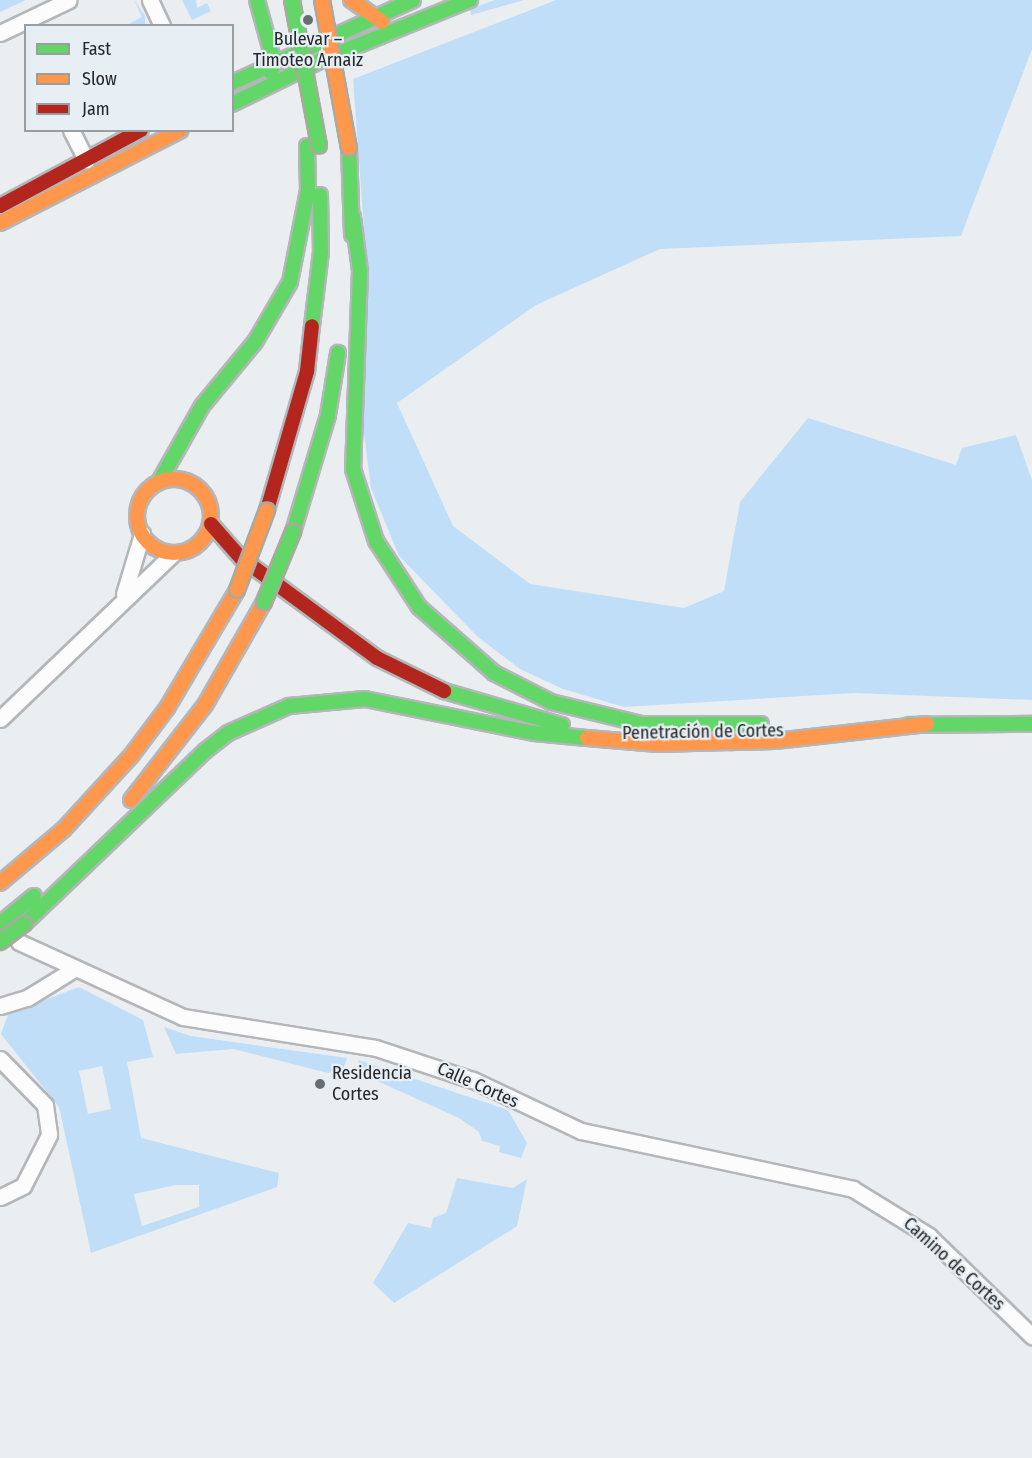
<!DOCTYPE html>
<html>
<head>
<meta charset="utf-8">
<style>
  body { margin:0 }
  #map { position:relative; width:1032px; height:1458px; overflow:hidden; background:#eaeef1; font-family:"Fira Sans Condensed",sans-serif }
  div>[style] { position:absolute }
  .green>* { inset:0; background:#c0def8 }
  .roads { filter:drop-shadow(2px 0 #b4b6b9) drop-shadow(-2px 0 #b4b6b9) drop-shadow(0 2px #b4b6b9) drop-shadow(0 -2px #b4b6b9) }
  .street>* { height:15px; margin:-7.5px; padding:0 7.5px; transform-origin:7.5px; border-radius:7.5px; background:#fcfcfd }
  .fast>* { height:14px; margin:-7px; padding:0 7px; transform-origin:7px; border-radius:7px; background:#63d668 }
  .slow>* { height:14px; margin:-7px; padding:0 7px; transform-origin:7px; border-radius:7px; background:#ff974d }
  .slow>.ring { margin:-7px; padding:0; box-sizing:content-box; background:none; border:14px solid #ff974d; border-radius:50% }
  .jam>* { height:14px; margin:-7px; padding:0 7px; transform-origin:7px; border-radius:7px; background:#b3261e }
  .bridges { filter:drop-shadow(2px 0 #aba99e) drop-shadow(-2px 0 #aba99e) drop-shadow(0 2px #aba99e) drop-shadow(0 -2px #aba99e) }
  .fast-bridge>* { height:14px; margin:-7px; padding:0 7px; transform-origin:7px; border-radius:7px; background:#63d668 }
  .slow-bridge>* { height:14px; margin:-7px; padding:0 7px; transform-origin:7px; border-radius:7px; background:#ff974d }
  .dots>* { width:16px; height:16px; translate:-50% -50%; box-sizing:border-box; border:3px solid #e7eef4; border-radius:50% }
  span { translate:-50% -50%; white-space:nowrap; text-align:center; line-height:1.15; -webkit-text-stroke:4.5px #e7eef4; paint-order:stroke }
  .poi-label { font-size:18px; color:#252729 }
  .left { translate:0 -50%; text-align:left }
  .street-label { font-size:18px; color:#252729 }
  .legend { position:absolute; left:24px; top:24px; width:210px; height:108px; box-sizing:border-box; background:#e7eef4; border:2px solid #999ea3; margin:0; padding:8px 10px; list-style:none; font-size:18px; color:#252729 }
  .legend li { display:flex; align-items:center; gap:12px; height:30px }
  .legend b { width:30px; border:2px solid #999ea3 }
</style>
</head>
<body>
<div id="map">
  <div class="green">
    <i style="clip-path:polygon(0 0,26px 0,0 12px)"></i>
    <i style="clip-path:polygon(134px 0,145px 16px,145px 25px,127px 25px,142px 17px)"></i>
    <i style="clip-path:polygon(182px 0,196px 0,197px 8px,207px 3px,211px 11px,192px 20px)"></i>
    <i style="clip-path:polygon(495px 0,524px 0,471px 15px,470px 9px)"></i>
    <i style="clip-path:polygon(556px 0,1032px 0,1032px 49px,961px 236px,660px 249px,536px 305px,397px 403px,453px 526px,530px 584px,684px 608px,724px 591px,740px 502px,808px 418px,956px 465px,962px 448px,1016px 435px,1032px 480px,1032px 700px,854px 693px,624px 707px,563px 689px,520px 669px,478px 637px,399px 556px,371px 488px,359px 395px,367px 270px,353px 79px)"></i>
    <i style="clip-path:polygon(evenodd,79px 987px,143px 1020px,153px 1057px,127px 1062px,141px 1138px,279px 1173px,277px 1187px,91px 1253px,59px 1107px,1px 1034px,8px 1014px,79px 987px,102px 1066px,111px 1109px,88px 1114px,79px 1071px,102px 1066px,79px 987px,176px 1185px,199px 1185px,199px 1207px,142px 1226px,134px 1194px,176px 1185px)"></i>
    <i style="clip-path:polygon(164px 1027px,191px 1036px,347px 1058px,343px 1069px,328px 1073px,233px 1049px,176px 1054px)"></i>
    <i style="clip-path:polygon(358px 1060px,508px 1110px,527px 1143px,521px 1158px,499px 1152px,500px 1146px,482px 1141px,479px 1132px,459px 1118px,375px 1080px,361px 1072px)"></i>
    <i style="clip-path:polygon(457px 1178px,513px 1188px,527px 1179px,517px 1226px,394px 1303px,373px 1283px,408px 1223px,431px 1228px,433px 1218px,446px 1213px)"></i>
  </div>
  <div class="roads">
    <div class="street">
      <i style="left:150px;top:0;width:29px;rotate:65deg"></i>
      <i style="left:0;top:33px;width:76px;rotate:-25.6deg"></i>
      <i style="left:71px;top:130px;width:34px;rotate:63deg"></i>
      <i style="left:124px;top:594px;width:63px;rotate:-73.3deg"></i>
      <i style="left:0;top:719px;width:240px;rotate:-43.7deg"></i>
      <i style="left:19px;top:942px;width:180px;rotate:24.6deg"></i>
      <i style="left:183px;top:1017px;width:195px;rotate:9.1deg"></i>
      <i style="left:376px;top:1048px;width:102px;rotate:18.3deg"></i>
      <i style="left:473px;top:1080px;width:119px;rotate:25.3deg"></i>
      <i style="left:581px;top:1131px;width:278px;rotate:12deg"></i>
      <i style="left:853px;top:1189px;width:89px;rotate:31.7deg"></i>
      <i style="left:929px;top:1236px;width:144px;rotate:44.2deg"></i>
      <i style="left:0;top:1006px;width:28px;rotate:-17deg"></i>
      <i style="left:27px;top:998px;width:55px;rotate:-31.7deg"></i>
      <i style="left:0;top:1059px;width:64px;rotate:45.6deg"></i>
      <i style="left:45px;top:1105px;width:30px;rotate:82deg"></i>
      <i style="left:49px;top:1135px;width:57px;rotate:117deg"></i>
      <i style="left:23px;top:1186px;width:25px;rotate:154deg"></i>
    </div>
    <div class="fast">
      <i style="left:257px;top:0;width:64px;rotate:74.7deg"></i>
      <i style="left:274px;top:62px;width:11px;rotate:105deg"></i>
      <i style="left:232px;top:83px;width:199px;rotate:-24.6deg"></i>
      <i style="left:232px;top:104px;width:100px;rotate:-26.1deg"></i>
      <i style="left:322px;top:60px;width:160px;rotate:-22.1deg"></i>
      <i style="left:349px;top:148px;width:87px;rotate:88deg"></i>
      <i style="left:353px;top:217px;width:54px;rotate:82.6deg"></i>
      <i style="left:360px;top:271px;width:198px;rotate:92deg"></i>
      <i style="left:353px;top:469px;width:76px;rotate:72.3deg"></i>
      <i style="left:376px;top:541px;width:79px;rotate:56.9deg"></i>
      <i style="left:419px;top:607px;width:100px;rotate:41.3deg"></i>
      <i style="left:494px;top:673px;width:64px;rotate:27deg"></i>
      <i style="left:551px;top:702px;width:93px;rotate:13.7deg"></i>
      <i style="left:641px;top:724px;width:120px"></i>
      <i style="left:312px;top:326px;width:75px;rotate:-83.1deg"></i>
      <i style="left:321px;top:252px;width:57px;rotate:-91deg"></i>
      <i style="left:159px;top:482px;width:87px;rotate:-60.5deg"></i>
      <i style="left:202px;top:406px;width:83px;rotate:-50.4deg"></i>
      <i style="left:255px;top:342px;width:69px;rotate:-59.7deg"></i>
      <i style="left:290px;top:282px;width:94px;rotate:-78.9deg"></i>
      <i style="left:308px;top:190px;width:44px;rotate:-91.3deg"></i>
      <i style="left:293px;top:532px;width:122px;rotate:-73.3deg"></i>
      <i style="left:328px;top:415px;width:63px;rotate:-80.8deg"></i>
      <i style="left:444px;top:691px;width:123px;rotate:16.1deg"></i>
      <i style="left:909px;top:725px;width:123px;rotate:-0.5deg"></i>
      <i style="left:0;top:924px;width:44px;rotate:-39.5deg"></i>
      <i style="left:24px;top:924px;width:250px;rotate:-43.7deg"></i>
      <i style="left:205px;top:751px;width:29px;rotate:-38deg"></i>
      <i style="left:228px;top:733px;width:67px;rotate:-23.9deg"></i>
      <i style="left:289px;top:706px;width:76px;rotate:-5.3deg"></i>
      <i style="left:365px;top:699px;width:172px;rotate:11.4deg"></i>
      <i style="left:534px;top:733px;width:53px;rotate:5.4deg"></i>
    </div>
    <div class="slow">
      <i style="left:351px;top:0;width:38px;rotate:35deg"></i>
      <i style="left:0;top:223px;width:203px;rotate:-27.2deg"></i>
      <i class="ring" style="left:137px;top:479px;width:60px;height:60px"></i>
      <i style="left:587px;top:738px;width:71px;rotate:4.8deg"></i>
      <i style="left:658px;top:744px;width:117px;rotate:-1.5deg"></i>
      <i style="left:775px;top:741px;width:153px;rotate:-6.4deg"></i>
      <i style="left:131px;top:800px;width:120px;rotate:-52.1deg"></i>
      <i style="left:205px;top:705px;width:119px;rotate:-60.2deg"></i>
      <i style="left:0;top:883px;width:84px;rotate:-40.2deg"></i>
      <i style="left:64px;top:829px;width:99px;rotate:-47.5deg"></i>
      <i style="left:131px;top:756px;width:60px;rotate:-53.1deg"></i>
      <i style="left:167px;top:708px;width:137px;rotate:-59.3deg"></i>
    </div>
    <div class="jam">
      <i style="left:0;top:206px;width:160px;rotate:-28.3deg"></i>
      <i style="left:267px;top:510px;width:145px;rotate:-73.9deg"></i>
      <i style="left:307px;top:371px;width:45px;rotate:-83.7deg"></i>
      <i style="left:211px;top:524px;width:45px;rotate:48.6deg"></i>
      <i style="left:241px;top:558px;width:169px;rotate:36.3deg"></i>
      <i style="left:377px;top:658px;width:75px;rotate:26.2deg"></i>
    </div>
  </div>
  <div class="bridges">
    <div class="fast-bridge">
      <i style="left:292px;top:0;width:148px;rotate:79.5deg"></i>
      <i style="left:264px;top:602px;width:76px;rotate:-67.5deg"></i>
      <i style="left:0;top:942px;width:30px;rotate:-37deg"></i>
    </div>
    <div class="slow-bridge">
      <i style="left:322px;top:0;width:150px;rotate:79.7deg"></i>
      <i style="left:237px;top:590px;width:85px;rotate:-69.4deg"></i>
    </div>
  </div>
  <div class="dots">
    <i style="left:308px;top:20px;background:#6a6d6f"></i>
    <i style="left:320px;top:1084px;background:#6a6d6f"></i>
  </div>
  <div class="poi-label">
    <span style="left:308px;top:50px">Bulevar –<br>Timoteo Arnaiz</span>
    <span class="left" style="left:332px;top:1084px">Residencia<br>Cortes</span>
  </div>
  <div class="street-label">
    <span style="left:703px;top:732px;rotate:-1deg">Penetración de Cortes</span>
    <span style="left:478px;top:1085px;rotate:24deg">Calle Cortes</span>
    <span style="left:954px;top:1264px;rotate:42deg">Camino de Cortes</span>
  </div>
  <ul class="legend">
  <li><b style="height:8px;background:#63d668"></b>Fast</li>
  <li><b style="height:8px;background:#ff974d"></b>Slow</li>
  <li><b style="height:8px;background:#b3261e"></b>Jam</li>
  </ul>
</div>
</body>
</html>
